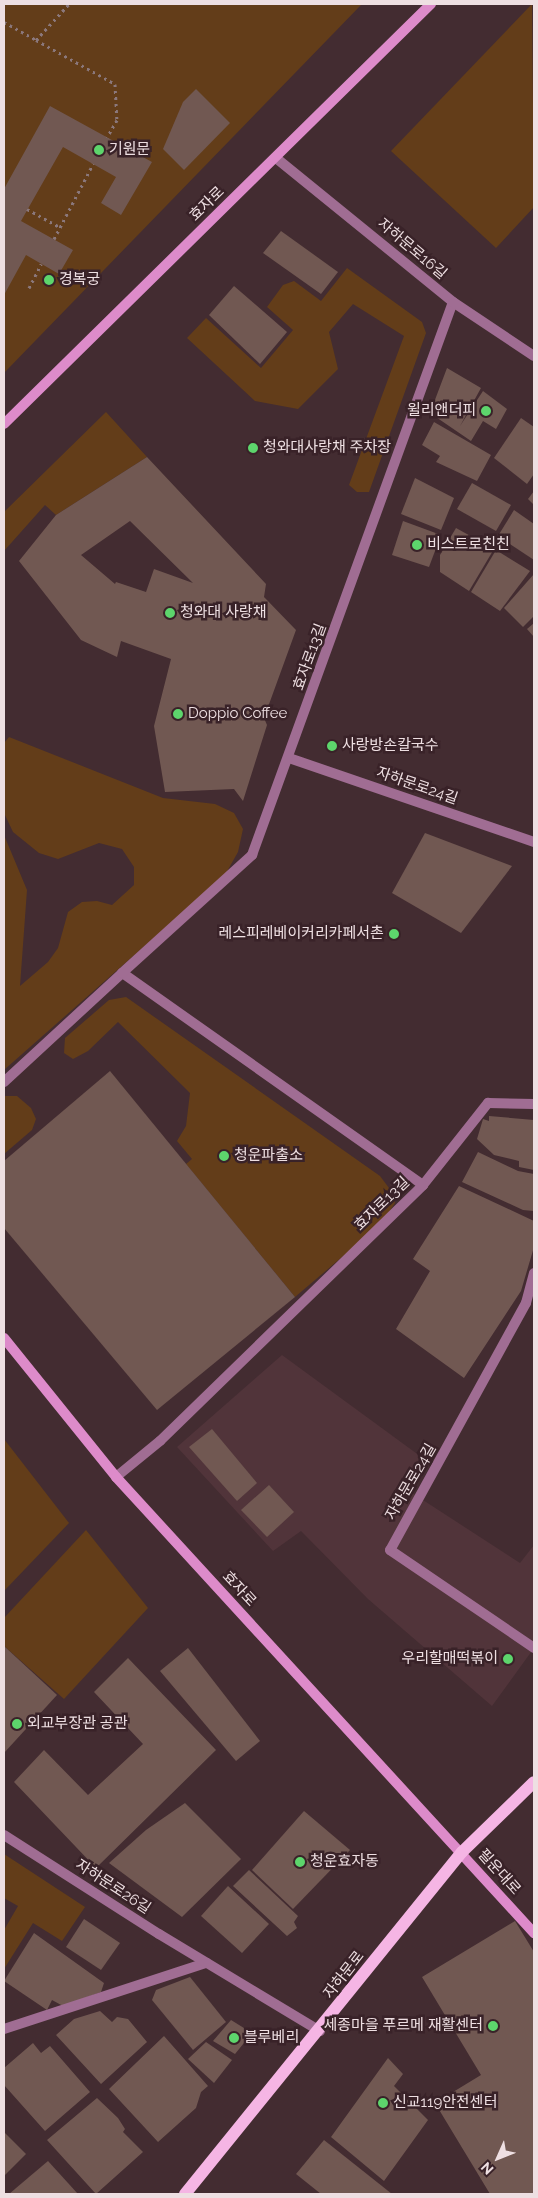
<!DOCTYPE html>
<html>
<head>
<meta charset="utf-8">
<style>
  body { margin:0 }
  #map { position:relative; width:538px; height:2198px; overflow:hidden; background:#432c31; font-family:Raleway,"Noto Sans KR",sans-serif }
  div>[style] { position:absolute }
  .built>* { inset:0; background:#51343a }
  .green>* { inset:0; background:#633d19 }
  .building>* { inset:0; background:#715852 }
  .path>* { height:3px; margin-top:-1.5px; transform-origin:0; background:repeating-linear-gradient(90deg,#8b787c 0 2.5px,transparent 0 6.5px) }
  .lane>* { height:10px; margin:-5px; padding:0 5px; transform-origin:5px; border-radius:5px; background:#a06d93 }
  .street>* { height:10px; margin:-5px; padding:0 5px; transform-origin:5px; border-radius:5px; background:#a06d93 }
  .secondary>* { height:10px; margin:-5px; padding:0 5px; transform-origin:5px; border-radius:5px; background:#dd8bca }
  .primary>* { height:12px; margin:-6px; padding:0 6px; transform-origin:6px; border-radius:6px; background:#f5b5e4 }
  .dots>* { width:14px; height:14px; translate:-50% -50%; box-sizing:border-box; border:2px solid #392228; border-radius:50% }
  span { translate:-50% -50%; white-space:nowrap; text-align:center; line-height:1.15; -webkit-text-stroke:5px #392228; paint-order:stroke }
  .poi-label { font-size:15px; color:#eedfe2 }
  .left { translate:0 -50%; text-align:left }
  .right { translate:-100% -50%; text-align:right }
  .street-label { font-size:15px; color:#eedfe2 }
  .frame { position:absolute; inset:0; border:5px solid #eedfe2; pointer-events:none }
  .north { position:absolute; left:473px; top:2133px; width:50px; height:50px; -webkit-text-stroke:4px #392228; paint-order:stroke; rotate:226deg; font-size:14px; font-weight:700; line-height:20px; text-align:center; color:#eedfe2 }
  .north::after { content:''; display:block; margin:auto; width:18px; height:22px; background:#eedfe2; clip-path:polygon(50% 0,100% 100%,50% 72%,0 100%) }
</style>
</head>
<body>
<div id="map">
  <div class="built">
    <i style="clip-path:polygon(282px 1355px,420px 1456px,406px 1489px,520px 1563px,534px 1545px,534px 1648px,492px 1706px,368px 1599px,301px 1531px,273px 1551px,177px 1447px)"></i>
  </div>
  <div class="green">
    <i style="clip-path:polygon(4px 4px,362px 4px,4px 373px)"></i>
    <i style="clip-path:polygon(532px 4px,534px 207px,496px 248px,391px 151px)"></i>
    <i style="clip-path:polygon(347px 268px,422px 322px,426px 333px,369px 492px,357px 492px,349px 485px,404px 336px,353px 304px,329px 332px,338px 369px,298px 409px,255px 401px,187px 338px,206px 318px,261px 368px,293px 330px,267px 307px,283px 285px,294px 281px,321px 301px)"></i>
    <i style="clip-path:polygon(106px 412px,147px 457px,56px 515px,45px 505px,4px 551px,4px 512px)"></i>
    <i style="clip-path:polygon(9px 737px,163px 798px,215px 804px,234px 813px,243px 829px,238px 852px,225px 875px,4px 1070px,4px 835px,27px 890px,20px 986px,48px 962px,58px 948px,68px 912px,82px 902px,97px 901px,112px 905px,134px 885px,134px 867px,122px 849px,99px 843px,58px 859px,39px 853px,13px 832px,4px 813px,4px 743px)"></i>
    <i style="clip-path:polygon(126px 997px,380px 1176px,392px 1192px,395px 1203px,382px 1223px,295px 1297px,186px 1164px,192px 1159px,177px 1141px,186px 1126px,190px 1093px,118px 1022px,88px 1051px,73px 1059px,64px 1053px,65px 1038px,109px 1000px)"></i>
    <i style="clip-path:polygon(4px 1096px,17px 1096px,31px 1108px,36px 1119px,32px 1130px,4px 1154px)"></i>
    <i style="clip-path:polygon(4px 1439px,69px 1523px,4px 1591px)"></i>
    <i style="clip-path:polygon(86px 1530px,148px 1608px,64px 1699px,4px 1646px,4px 1618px)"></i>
    <i style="clip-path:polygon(4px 1854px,85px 1907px,62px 1941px,33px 1923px,4px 1969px,4px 1930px,18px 1906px,4px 1898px)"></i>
  </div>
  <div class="building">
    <i style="clip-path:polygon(196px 89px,230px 123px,184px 170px,163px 149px,183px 102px)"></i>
    <i style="clip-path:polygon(50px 106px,152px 162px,121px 215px,101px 203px,116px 177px,63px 147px,21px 221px,73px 250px,59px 274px,26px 255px,4px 295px,4px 189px)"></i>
    <i style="clip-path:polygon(281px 231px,338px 272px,321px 294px,263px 253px)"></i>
    <i style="clip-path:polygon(234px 286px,287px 332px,260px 364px,209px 315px)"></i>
    <i style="clip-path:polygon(447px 368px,481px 388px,460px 426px,483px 391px,507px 409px,496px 429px,483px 421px,471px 441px,430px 413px)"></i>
    <i style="clip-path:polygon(521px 418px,534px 427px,534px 474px,527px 484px,494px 458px)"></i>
    <i style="clip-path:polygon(434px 422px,491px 455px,477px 481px,436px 462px,440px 456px,422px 445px)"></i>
    <i style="clip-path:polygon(evenodd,147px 457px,266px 584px,264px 597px,296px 630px,264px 718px,267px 725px,243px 801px,234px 789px,165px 792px,154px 726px,171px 659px,121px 641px,117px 657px,81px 640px,19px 561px,56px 515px,147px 457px,130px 521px,193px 583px,154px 569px,146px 592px,116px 582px,115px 584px,81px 555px,130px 521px)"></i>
    <i style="clip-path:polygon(415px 478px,454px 498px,441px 530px,401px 514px)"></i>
    <i style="clip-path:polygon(472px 483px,511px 505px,496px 531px,457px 509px)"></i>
    <i style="clip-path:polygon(534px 491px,534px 505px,528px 499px)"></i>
    <i style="clip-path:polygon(514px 510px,534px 524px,534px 560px,498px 536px)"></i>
    <i style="clip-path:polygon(403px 521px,441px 535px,429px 567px,392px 555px)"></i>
    <i style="clip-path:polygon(456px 528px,494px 549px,469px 591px,440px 572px,440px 555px)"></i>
    <i style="clip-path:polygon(496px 550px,530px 571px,500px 611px,471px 592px)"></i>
    <i style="clip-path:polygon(534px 574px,534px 616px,523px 627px,504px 608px)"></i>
    <i style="clip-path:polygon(534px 623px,534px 637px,527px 629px)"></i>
    <i style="clip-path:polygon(425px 833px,512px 866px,461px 933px,392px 893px)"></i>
    <i style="clip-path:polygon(110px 1071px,295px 1297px,157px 1410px,4px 1228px,4px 1161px)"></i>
    <i style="clip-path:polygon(489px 1116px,534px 1120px,534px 1170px,519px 1167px,519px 1161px,494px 1155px,477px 1139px,483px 1119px,489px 1121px)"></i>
    <i style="clip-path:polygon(478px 1152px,518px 1171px,534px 1174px,534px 1211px,523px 1210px,462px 1182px)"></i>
    <i style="clip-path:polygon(459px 1186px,534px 1221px,534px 1247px,521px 1291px,464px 1378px,396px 1329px,430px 1271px,413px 1259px)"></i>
    <i style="clip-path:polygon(212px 1429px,257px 1483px,237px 1501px,189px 1447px)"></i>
    <i style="clip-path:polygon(269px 1485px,294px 1512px,267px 1537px,241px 1510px)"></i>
    <i style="clip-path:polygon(4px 1646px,57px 1695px,4px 1753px)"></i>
    <i style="clip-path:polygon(188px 1648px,260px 1741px,236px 1761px,160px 1671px)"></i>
    <i style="clip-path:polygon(128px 1658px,216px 1750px,96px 1868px,14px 1782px,44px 1750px,88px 1795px,143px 1744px,94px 1692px)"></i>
    <i style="clip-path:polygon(185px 1803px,241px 1859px,182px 1917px,109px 1863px,146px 1830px)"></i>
    <i style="clip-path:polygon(304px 1811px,350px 1850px,293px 1909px,252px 1870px)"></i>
    <i style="clip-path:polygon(249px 1870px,298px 1916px,294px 1922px,297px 1928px,287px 1936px,233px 1886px)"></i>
    <i style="clip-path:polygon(228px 1886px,269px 1924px,242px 1953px,201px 1916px)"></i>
    <i style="clip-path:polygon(84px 1919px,120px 1943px,101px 1970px,66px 1947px)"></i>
    <i style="clip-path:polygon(515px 1921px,534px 1952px,534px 2194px,490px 2194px,435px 2103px,481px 2075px,422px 1977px)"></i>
    <i style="clip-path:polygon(34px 1933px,104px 1983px,101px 1992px,63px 2006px,52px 2000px,47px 2010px,4px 1981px)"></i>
    <i style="clip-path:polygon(190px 1977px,226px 2022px,193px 2050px,152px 2000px,156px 1990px)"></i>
    <i style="clip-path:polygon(100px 2011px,112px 2022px,117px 2017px,128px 2019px,147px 2042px,101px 2084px,56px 2035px,74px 2019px)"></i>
    <i style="clip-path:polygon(231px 2020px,252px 2033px,235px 2054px,213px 2041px)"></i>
    <i style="clip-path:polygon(164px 2036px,208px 2086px,201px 2092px,196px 2108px,158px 2142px,109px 2089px)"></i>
    <i style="clip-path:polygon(206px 2042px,232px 2060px,214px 2083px,188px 2059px)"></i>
    <i style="clip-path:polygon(33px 2043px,41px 2053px,50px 2046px,90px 2092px,45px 2131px,4px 2085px,4px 2068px)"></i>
    <i style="clip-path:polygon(388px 2058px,403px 2074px,394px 2086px,428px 2120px,384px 2181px,331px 2137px)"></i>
    <i style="clip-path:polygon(97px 2098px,118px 2118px,125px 2129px,123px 2132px,143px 2152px,96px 2194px,47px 2140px)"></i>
    <i style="clip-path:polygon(4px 2132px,26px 2154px,4px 2176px)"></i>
    <i style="clip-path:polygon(324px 2140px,392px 2194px,321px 2194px,296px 2174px)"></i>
    <i style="clip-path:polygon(48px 2161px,78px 2194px,9px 2194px)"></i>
  </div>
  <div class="path">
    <i style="left:4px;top:22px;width:37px;rotate:29deg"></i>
    <i style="left:36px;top:40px;width:49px;rotate:-47.5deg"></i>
    <i style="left:36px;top:40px;width:90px;rotate:29.1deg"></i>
    <i style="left:115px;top:84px;width:36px;rotate:87deg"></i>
    <i style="left:117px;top:120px;width:20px;rotate:120deg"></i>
    <i style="left:27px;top:209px;width:38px;rotate:29deg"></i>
    <i style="left:54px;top:239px;width:85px;rotate:-62.5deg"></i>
    <i style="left:29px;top:288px;width:27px;rotate:-63deg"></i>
  </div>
  <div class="lane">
    <i style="left:289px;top:758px;width:259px;rotate:18.9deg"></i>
    <i style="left:4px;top:1082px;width:161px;rotate:-42.7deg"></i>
    <i style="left:423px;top:1185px;width:105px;rotate:-51.6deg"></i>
    <i style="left:488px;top:1103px;width:46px;rotate:1.2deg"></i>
    <i style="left:534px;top:1273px;width:31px;rotate:105deg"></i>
    <i style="left:526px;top:1303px;width:282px;rotate:118.8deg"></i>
    <i style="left:390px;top:1550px;width:174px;rotate:34.2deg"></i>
    <i style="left:116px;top:1477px;width:57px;rotate:-39.3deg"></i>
    <i style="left:160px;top:1441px;width:367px;rotate:-44.2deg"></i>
    <i style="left:423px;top:1185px;width:368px;rotate:-144.8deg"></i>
    <i style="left:122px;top:973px;width:176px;rotate:-42.2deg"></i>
    <i style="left:252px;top:855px;width:588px;rotate:-70.03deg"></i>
    <i style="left:4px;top:2029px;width:213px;rotate:-18.1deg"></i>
  </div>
  <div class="street">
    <i style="left:276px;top:158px;width:228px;rotate:39.1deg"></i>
    <i style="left:453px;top:302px;width:97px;rotate:33.7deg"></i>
    <i style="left:4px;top:1835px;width:184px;rotate:32.6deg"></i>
    <i style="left:159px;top:1934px;width:188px;rotate:31.1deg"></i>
  </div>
  <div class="secondary">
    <i style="left:4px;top:424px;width:599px;rotate:-44.53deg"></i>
    <i style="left:4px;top:1338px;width:179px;rotate:51.1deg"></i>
    <i style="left:116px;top:1477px;width:619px;rotate:47.49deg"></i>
  </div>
  <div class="primary">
    <i style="left:185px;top:2194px;width:440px;rotate:-51deg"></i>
    <i style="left:462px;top:1852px;width:100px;rotate:-44.2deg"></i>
  </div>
  <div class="dots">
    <i style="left:99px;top:150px;background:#5dd56c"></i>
    <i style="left:49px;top:280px;background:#5dd56c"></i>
    <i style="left:486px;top:411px;background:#5dd56c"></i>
    <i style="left:253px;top:448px;background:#5dd56c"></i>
    <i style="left:417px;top:545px;background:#5dd56c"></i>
    <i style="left:170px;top:613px;background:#5dd56c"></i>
    <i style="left:178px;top:714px;background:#5dd56c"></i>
    <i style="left:332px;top:746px;background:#5dd56c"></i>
    <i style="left:394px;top:934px;background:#5dd56c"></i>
    <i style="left:224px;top:1156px;background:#5dd56c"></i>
    <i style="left:508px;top:1659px;background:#5dd56c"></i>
    <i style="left:17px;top:1724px;background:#5dd56c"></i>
    <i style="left:300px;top:1862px;background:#5dd56c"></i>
    <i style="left:493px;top:2026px;background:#5dd56c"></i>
    <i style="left:234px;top:2038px;background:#5dd56c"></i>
    <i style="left:383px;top:2103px;background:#5dd56c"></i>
  </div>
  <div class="poi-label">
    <span class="left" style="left:109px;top:150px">기원문</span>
    <span class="left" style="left:59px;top:280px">경복궁</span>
    <span class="right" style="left:476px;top:411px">윌리앤더피</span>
    <span class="left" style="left:263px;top:448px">청와대사랑채 주차장</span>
    <span class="left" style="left:427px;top:545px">비스트로친친</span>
    <span class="left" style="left:180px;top:613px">청와대 사랑채</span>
    <span class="left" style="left:188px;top:714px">Doppio Coffee</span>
    <span class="left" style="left:342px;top:746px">사랑방손칼국수</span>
    <span class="right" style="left:384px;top:934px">레스피레베이커리카페서촌</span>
    <span class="left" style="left:234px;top:1156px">청운파출소</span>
    <span class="right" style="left:498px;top:1659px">우리할매떡볶이</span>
    <span class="left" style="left:27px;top:1724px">외교부장관 공관</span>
    <span class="left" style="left:310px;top:1862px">청운효자동</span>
    <span class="right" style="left:483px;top:2026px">세종마을 푸르메 재활센터</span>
    <span class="left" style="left:244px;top:2038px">블루베리</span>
    <span class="left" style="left:393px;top:2103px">신교119안전센터</span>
  </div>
  <div class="street-label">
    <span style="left:207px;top:204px;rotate:-44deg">효자로</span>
    <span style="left:412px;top:249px;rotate:40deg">자하문로16길</span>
    <span style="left:310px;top:657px;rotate:-70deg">효자로13길</span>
    <span style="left:417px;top:786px;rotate:19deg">자하문로24길</span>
    <span style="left:382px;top:1204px;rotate:-44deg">효자로13길</span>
    <span style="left:411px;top:1482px;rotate:-60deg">자하문로24길</span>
    <span style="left:239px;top:1589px;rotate:47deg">효자로</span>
    <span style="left:499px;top:1872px;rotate:48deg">필운대로</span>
    <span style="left:113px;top:1887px;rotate:33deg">자하문로26길</span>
    <span style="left:344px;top:1975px;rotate:-52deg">자하문로</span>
  </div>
  <div class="frame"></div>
  <div class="north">N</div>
</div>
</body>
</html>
